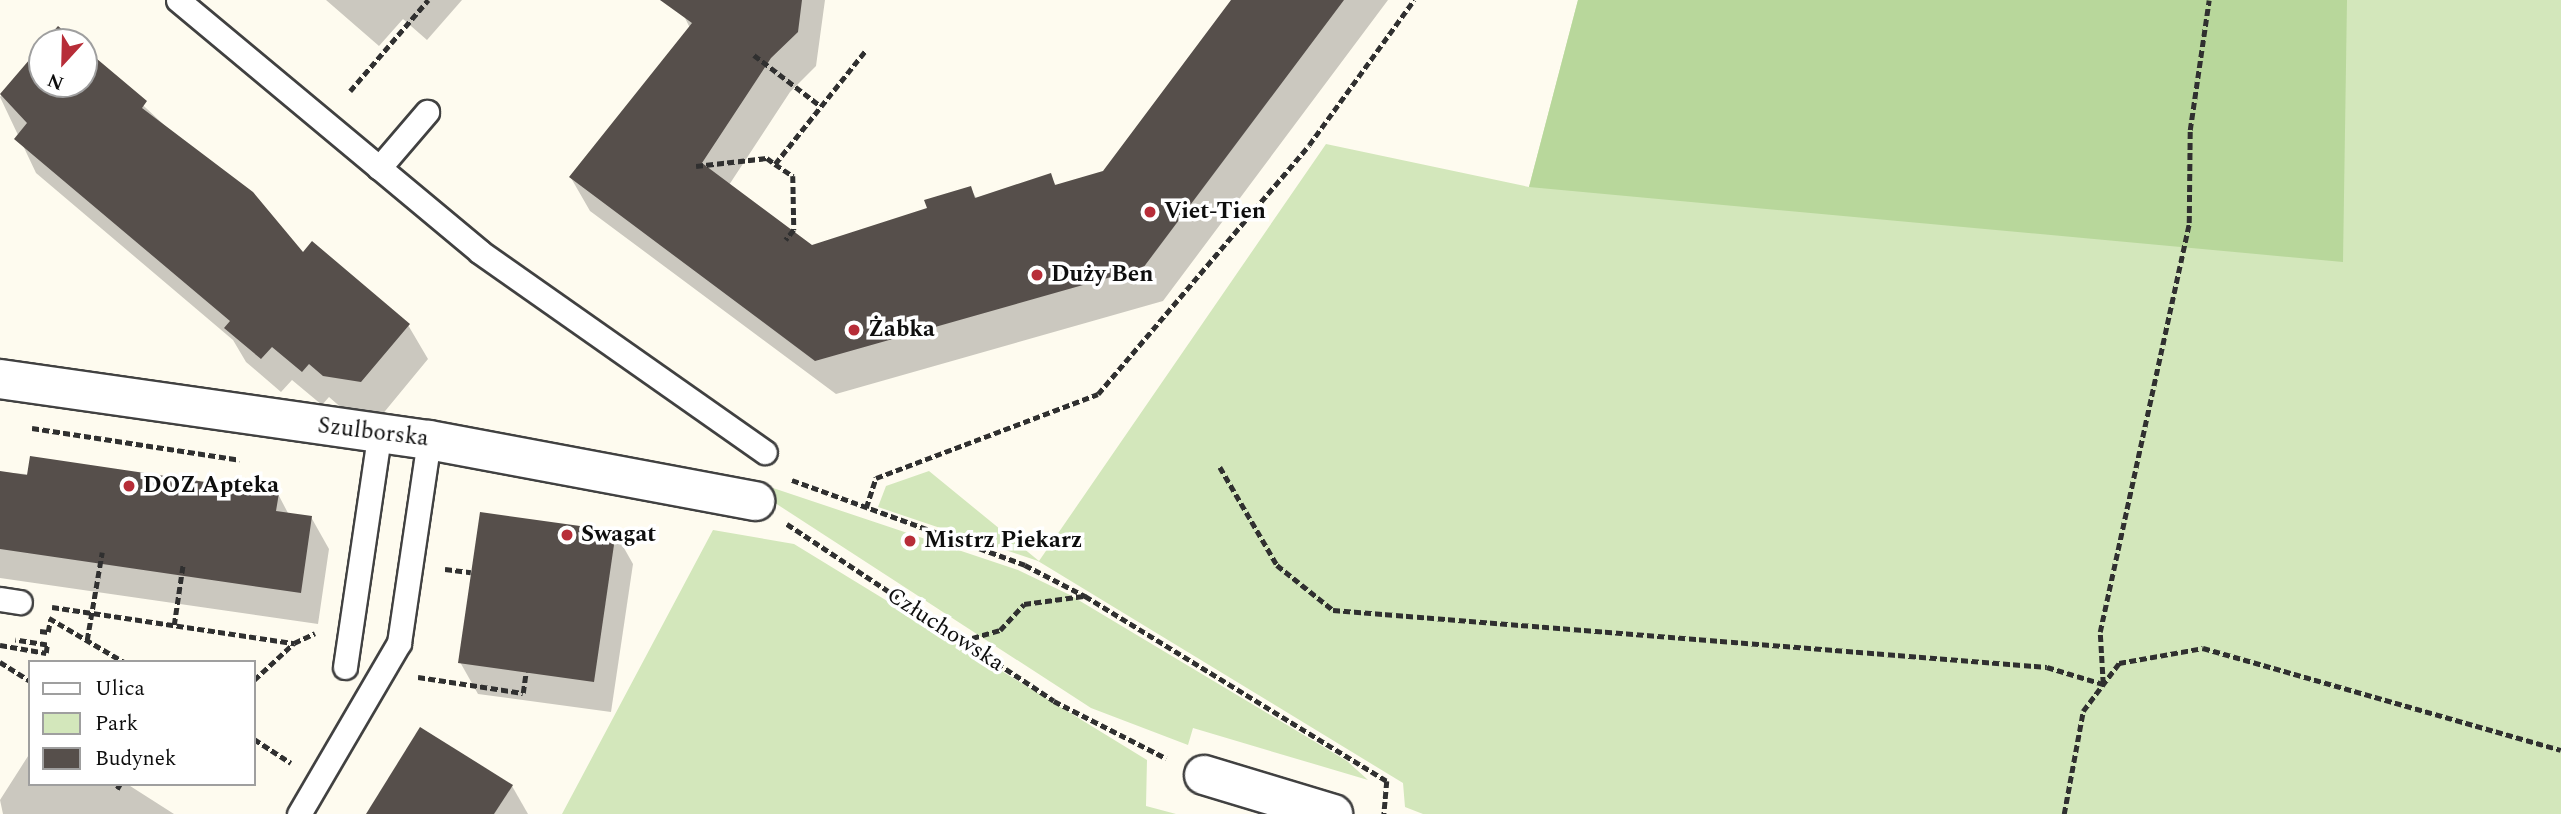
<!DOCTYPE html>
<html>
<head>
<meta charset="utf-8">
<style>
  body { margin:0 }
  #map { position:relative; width:2561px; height:814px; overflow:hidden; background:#fefbef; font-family:Spectral,serif }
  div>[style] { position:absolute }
  .green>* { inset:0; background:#d3e7bb }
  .forest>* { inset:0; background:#b8d79b }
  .shadow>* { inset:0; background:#0003 }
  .building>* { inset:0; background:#564f4b }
  .path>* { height:4.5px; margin-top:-2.25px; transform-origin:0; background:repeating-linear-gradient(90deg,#303030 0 7px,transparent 0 10.5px) }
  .roads { filter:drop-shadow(2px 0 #414141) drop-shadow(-2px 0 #414141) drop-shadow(0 2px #414141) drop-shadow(0 -2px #414141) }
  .service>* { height:23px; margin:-11.5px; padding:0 11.5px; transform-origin:11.5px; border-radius:11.5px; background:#fff }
  .minor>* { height:38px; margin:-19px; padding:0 19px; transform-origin:19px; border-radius:19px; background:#fff }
  .dots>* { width:19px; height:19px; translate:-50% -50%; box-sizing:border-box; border:4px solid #fff; border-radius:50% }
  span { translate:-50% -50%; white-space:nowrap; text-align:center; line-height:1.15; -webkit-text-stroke:7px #fff; paint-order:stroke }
  .poi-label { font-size:23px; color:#0e0e0e; font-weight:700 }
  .left { translate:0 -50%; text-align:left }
  .street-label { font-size:23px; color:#0e0e0e }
  .legend { position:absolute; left:28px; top:660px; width:228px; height:126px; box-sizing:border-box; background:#fff; border:2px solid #9f9f9f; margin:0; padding:9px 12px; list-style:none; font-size:21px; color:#0e0e0e }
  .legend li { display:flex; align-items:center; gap:14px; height:35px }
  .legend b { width:35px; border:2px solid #9f9f9f }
  .north { position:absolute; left:28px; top:28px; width:70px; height:70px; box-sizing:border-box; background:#fff; border:2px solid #9f9f9f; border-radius:50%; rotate:202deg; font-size:19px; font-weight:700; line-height:28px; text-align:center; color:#0e0e0e }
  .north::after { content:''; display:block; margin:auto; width:24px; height:32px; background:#b72d38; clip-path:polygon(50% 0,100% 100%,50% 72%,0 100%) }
</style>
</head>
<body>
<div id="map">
  <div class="green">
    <i style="clip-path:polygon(1578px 0,2561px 0,2561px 814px,1423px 814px,1405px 807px,1403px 783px,1038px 561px,878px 507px,886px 486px,929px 471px,1039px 561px,1326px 144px,1529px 187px)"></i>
    <i style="clip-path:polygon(773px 488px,1018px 570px,1070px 595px,1347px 761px,1368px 780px,1193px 728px,1188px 745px,1091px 708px,772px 501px)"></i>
    <i style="clip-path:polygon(713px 530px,794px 544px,1147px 760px,1146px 806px,1176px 814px,562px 814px)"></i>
  </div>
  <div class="forest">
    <i style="clip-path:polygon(1578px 0,2347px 0,2343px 262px,1529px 187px)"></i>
  </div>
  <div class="shadow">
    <i style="clip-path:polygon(326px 0,462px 0,427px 40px,403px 19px,379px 46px)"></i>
    <i style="clip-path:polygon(696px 0,825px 0,816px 66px,790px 92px,729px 185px,811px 247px,929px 209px,970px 188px,977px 199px,1050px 176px,1057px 187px,1104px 173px,1233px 0,1388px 0,1163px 301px,836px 394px,590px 211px,571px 178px,690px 28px,684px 16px)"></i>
    <i style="clip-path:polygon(42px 47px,42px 84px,84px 84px,84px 50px,303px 255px,408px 325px,428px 359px,381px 416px,344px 410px,329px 397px,322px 405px,292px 380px,281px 392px,246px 362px,233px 340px,36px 173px,0 97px)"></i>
    <i style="clip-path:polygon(0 472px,278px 494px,289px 515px,311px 517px,329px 549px,318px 624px,0 578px)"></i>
    <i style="clip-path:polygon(615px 532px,633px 564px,611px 712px,478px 694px,460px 662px)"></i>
    <i style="clip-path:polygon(30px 753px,30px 784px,127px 784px,174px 814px,3px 814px,0 800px)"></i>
    <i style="clip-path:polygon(512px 786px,528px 814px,368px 814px)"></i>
  </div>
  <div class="building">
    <i style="clip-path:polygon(660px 0,802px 0,798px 32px,771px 58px,702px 163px,812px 245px,927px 208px,924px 200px,971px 186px,975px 198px,1051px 173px,1055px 185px,1103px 171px,1231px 0,1344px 0,1143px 268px,815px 361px,569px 177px,692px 23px)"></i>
    <i style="clip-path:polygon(58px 26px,77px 42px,44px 42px)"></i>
    <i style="clip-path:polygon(42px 45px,42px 84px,84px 84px,84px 48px,147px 101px,142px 108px,253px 192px,303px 252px,312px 241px,410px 324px,361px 382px,323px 376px,309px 364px,302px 372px,272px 347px,261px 359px,224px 328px,230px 321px,14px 139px,27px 123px,0 94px)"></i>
    <i style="clip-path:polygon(30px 456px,279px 493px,276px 511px,312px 516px,301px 593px,0 549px,0 471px,27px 475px)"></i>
    <i style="clip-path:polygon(480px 512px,616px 531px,594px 682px,458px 663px)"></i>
    <i style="clip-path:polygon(420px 727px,513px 785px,494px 814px,366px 814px)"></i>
  </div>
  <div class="path">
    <i style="left:754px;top:55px;width:81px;rotate:37.4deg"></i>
    <i style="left:350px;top:91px;width:120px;rotate:-49.4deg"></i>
    <i style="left:775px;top:164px;width:22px;rotate:34deg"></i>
    <i style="left:793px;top:176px;width:54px;rotate:88.9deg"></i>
    <i style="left:794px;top:230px;width:13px;rotate:129deg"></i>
    <i style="left:696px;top:166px;width:71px;rotate:-6.4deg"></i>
    <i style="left:767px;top:158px;width:10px;rotate:37deg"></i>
    <i style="left:775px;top:164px;width:146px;rotate:-51.4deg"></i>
    <i style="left:32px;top:428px;width:210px;rotate:8.7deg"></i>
    <i style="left:1220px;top:467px;width:113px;rotate:59.8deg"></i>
    <i style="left:1277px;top:565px;width:72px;rotate:38.8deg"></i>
    <i style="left:1333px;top:610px;width:716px;rotate:4.56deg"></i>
    <i style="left:2047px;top:667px;width:59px;rotate:16.9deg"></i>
    <i style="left:2103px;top:684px;width:52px;rotate:-93.3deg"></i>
    <i style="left:2100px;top:632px;width:419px;rotate:-77.7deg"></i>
    <i style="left:2189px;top:223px;width:93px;rotate:-89.4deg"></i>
    <i style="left:2190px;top:130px;width:131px;rotate:-81.7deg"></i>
    <i style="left:792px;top:480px;width:248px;rotate:20deg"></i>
    <i style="left:1025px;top:565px;width:68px;rotate:27.3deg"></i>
    <i style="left:1085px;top:596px;width:354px;rotate:31.5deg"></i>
    <i style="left:1387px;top:781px;width:33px;rotate:95deg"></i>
    <i style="left:866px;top:508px;width:32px;rotate:-72deg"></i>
    <i style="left:876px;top:478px;width:237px;rotate:-20.7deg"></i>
    <i style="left:1098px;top:394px;width:326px;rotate:-49.7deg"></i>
    <i style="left:1309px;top:145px;width:179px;rotate:-54.1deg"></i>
    <i style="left:787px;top:524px;width:320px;rotate:33.5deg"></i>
    <i style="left:1054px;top:701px;width:126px;rotate:27deg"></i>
    <i style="left:445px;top:569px;width:26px;rotate:7deg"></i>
    <i style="left:52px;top:607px;width:245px;rotate:8.5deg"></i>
    <i style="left:49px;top:618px;width:87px;rotate:30.4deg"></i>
    <i style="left:174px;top:625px;width:62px;rotate:-81.6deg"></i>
    <i style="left:40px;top:631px;width:8px;rotate:7deg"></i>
    <i style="left:48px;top:632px;width:11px;rotate:-80deg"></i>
    <i style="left:87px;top:640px;width:89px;rotate:-80.3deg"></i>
    <i style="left:962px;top:641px;width:40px;rotate:-16deg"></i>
    <i style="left:1000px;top:630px;width:35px;rotate:-47deg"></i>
    <i style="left:1024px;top:604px;width:60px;rotate:-7.7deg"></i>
    <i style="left:0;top:645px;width:47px;rotate:9.9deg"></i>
    <i style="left:46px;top:653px;width:8px;rotate:-83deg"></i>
    <i style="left:47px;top:645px;width:32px;rotate:-171deg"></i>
    <i style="left:0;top:662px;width:36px;rotate:32deg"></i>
    <i style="left:418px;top:677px;width:106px;rotate:8.7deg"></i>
    <i style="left:523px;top:693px;width:21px;rotate:-82deg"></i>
    <i style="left:254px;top:680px;width:54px;rotate:-42.8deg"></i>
    <i style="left:294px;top:643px;width:23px;rotate:-25deg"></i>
    <i style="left:254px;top:739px;width:44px;rotate:33deg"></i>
    <i style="left:117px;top:789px;width:6px;rotate:-59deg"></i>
    <i style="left:2064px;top:814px;width:105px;rotate:-79.5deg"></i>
    <i style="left:2083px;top:711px;width:60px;rotate:-53.1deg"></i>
    <i style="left:2119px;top:663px;width:85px;rotate:-10.1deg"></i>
    <i style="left:2203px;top:648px;width:372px;rotate:15.9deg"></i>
  </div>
  <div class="roads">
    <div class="service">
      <i style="left:178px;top:0;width:393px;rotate:39.8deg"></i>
      <i style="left:480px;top:252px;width:348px;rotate:35.1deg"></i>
      <i style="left:379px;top:168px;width:74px;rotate:-49.4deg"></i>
      <i style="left:0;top:599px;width:20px;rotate:9deg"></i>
      <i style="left:345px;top:667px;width:233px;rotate:-81.6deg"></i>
      <i style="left:299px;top:814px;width:198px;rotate:-59.7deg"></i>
      <i style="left:399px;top:643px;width:205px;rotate:-81.6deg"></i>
    </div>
    <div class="minor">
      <i style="left:0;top:379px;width:433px;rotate:8.1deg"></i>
      <i style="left:429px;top:440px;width:332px;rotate:10.6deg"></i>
      <i style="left:1204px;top:775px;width:135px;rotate:16.8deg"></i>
    </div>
  </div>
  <div class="dots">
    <i style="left:1150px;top:212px;background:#b72d38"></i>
    <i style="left:1037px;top:275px;background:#b72d38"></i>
    <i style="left:854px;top:330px;background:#b72d38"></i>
    <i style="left:129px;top:486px;background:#b72d38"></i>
    <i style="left:567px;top:535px;background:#b72d38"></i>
    <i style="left:910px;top:541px;background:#b72d38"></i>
  </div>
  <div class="poi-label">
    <span class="left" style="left:1164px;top:212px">Viet-Tien</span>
    <span class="left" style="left:1051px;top:275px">Duży Ben</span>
    <span class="left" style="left:868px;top:330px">Żabka</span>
    <span class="left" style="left:143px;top:486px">DOZ Apteka</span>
    <span class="left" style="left:581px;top:535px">Swagat</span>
    <span class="left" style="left:924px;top:541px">Mistrz Piekarz</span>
  </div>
  <div class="street-label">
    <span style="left:373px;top:433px;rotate:7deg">Szulborska</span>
    <span style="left:945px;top:630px;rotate:33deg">Człuchowska</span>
  </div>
  <ul class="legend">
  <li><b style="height:9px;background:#fff"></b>Ulica</li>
  <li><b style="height:19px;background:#d3e7bb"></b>Park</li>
  <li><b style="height:19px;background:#564f4b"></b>Budynek</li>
  </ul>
  <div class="north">N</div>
</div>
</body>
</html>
